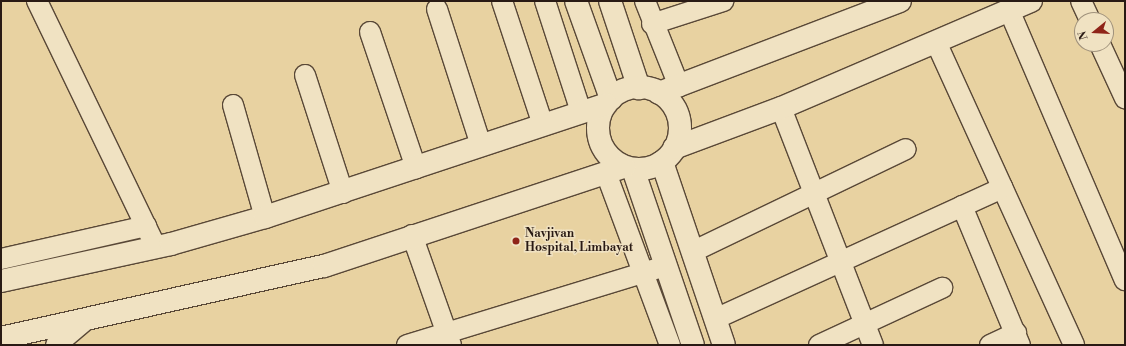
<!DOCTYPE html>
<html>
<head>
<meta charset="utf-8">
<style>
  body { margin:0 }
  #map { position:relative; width:1126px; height:346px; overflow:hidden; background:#e8d2a1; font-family:"Libre Bodoni",serif }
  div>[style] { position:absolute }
  .roads { filter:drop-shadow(1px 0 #594837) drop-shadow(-1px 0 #594837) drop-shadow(0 1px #594837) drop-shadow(0 -1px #594837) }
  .street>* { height:20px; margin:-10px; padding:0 10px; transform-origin:10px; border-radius:10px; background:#f0e2c2 }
  .secondary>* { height:22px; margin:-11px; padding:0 11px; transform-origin:11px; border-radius:11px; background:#f0e2c2 }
  .secondary>.ring { margin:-11px; padding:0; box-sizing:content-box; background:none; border:22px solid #f0e2c2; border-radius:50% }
  .dots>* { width:11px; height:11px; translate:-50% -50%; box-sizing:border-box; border:2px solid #f0e2c2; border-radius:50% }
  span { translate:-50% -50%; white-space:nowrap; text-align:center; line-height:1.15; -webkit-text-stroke:3px #f0e2c2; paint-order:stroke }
  .poi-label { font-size:12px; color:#291a14; font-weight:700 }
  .left { translate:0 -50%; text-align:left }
  .frame { position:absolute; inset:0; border:2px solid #291a14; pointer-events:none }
  .north { position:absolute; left:1074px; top:12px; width:40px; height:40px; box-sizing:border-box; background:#f0e2c2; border:1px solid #a0927c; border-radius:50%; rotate:252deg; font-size:11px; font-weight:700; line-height:16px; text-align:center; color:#291a14 }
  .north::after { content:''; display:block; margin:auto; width:14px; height:18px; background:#8f2418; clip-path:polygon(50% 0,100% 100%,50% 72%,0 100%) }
</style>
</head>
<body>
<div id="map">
  <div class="roads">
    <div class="street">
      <i style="left:37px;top:1px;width:273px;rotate:64.2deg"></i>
      <i style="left:502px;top:1px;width:131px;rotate:71.7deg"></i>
      <i style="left:545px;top:1px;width:117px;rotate:72deg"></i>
      <i style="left:645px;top:1px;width:92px;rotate:68.2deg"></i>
      <i style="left:1081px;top:1px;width:21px;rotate:65deg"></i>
      <i style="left:437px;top:9px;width:143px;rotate:72.1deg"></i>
      <i style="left:1009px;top:10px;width:294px;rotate:66.8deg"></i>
      <i style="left:652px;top:24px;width:75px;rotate:-17.9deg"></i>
      <i style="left:370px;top:32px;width:144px;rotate:71.3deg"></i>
      <i style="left:936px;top:42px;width:333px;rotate:65.5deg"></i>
      <i style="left:1100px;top:44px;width:60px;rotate:65.2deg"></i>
      <i style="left:305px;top:75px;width:124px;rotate:72.1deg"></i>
      <i style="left:233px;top:105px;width:116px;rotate:74.1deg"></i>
      <i style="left:781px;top:108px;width:254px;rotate:68.8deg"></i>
      <i style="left:606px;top:173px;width:184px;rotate:69.6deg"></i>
      <i style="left:962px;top:206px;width:151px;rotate:67.4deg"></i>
      <i style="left:412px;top:235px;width:117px;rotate:70.5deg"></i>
      <i style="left:692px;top:252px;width:237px;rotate:-25.7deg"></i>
      <i style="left:1px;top:259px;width:149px;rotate:-12.8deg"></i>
      <i style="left:715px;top:319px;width:316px;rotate:-24.5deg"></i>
      <i style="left:56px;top:345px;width:39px;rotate:-40deg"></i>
      <i style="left:407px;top:345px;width:271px;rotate:-17deg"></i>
      <i style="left:819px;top:345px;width:136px;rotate:-24.9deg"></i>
      <i style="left:990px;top:345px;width:29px;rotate:-25deg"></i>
    </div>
    <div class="secondary">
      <i style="left:576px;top:1px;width:104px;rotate:70.3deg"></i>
      <i style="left:610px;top:1px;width:92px;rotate:71.6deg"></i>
      <i class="ring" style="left:598px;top:87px;width:60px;height:60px"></i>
      <i style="left:659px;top:93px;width:258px;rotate:-20.9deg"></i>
      <i style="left:674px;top:148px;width:114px;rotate:-20.5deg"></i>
      <i style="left:781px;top:108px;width:272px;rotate:-23.2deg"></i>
      <i style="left:662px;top:162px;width:193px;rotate:71.3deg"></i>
      <i style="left:633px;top:169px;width:186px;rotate:71.2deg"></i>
      <i style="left:1px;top:281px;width:174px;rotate:-12.3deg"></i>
      <i style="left:171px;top:244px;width:98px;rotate:-16deg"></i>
      <i style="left:265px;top:217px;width:359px;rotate:-18.3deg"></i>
      <i style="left:1px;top:338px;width:331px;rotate:-12.6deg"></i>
      <i style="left:324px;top:266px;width:316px;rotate:-18.3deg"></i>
    </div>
  </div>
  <div class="dots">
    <i style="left:516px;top:241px;background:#8f2418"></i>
  </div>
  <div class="poi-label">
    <span class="left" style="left:525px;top:241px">Navjivan<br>Hospital, Limbayat</span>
  </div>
  <div class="frame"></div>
  <div class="north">N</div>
</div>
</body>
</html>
